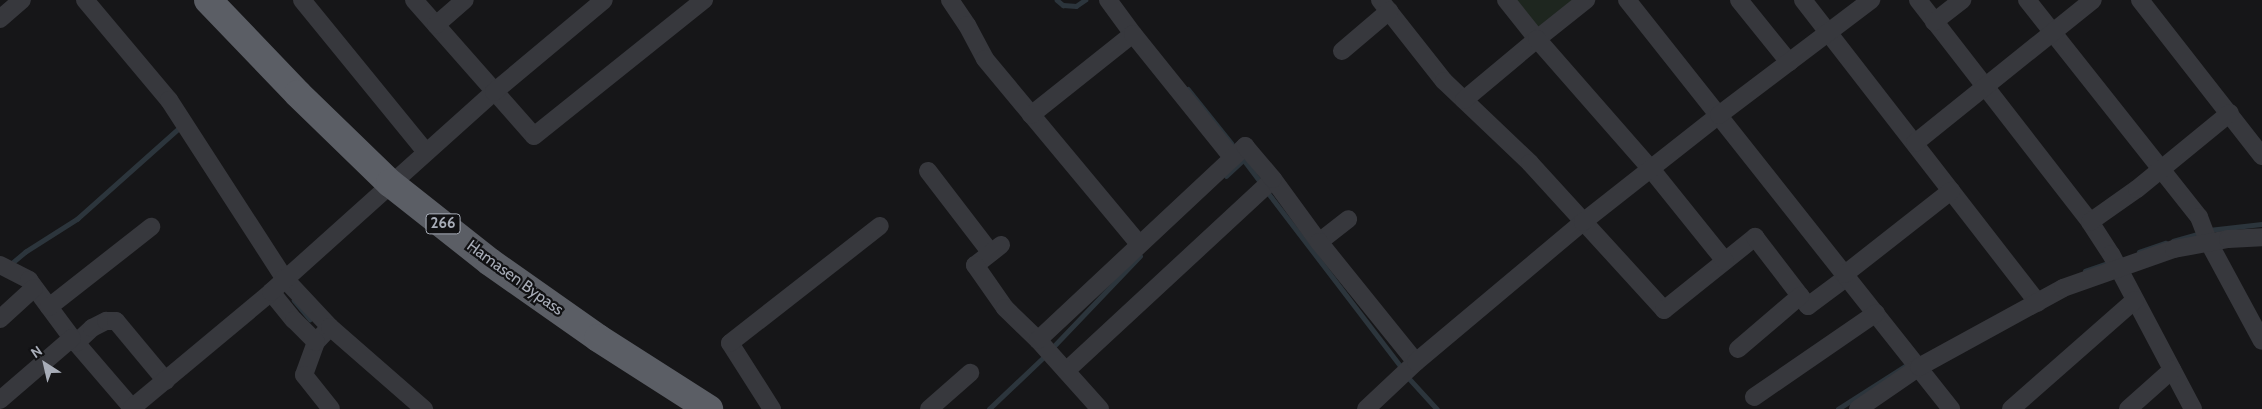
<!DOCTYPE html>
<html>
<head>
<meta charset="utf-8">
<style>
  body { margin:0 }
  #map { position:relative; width:2262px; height:409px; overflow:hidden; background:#161618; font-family:Cabin,sans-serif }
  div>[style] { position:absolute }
  .green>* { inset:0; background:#1e261f }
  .stream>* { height:4.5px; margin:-2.25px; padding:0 2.25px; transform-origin:2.25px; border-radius:2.25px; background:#2c353c }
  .minor>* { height:18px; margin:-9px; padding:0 9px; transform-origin:9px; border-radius:9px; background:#37383d }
  .trunk>* { height:28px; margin:-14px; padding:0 14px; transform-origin:14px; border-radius:14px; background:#5b5e65 }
  span { translate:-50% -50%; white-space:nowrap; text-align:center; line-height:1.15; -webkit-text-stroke:4.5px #111113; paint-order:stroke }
  .shield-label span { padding:1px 4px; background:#111113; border:1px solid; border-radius:4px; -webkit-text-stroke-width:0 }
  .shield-label { font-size:15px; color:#a8adb8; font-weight:700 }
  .street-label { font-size:16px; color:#a8adb8 }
  .north { position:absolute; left:20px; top:339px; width:50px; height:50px; -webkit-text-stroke:4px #111113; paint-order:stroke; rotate:325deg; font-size:14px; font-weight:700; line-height:20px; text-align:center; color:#a8adb8 }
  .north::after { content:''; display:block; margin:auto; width:18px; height:22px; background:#a8adb8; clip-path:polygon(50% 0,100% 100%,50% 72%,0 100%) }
</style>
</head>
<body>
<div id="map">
  <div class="green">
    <i style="clip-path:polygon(1510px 0,1581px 0,1538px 34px)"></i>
  </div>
  <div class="stream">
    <i style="left:1057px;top:0;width:8px;rotate:40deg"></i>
    <i style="left:1063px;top:5px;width:13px;rotate:4deg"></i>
    <i style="left:1076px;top:6px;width:11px;rotate:-34deg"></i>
    <i style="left:1188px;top:89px;width:70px;rotate:51.3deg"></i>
    <i style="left:1241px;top:156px;width:35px;rotate:53deg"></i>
    <i style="left:1226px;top:176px;width:23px;rotate:-43deg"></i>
    <i style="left:1266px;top:190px;width:225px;rotate:52.6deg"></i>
    <i style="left:2209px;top:230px;width:53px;rotate:-6.5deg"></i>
    <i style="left:2173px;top:241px;width:29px;rotate:-16deg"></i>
    <i style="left:2139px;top:252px;width:28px;rotate:-19deg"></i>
    <i style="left:12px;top:263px;width:17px;rotate:-40deg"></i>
    <i style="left:25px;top:252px;width:62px;rotate:-32.4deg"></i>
    <i style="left:77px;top:219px;width:137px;rotate:-41.7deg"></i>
    <i style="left:2085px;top:271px;width:28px;rotate:-19deg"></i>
    <i style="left:294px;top:300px;width:25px;rotate:50deg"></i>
    <i style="left:1052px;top:348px;width:127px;rotate:-46.3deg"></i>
    <i style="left:1406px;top:375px;width:46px;rotate:47.6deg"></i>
    <i style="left:989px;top:409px;width:80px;rotate:-43.5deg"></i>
    <i style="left:1838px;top:409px;width:85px;rotate:-32.6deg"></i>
  </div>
  <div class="minor">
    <i style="left:85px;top:0;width:131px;rotate:50deg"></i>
    <i style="left:169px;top:100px;width:212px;rotate:57.1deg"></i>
    <i style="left:284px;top:278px;width:67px;rotate:46.8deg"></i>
    <i style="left:330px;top:327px;width:21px;rotate:133deg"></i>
    <i style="left:316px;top:342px;width:35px;rotate:110deg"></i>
    <i style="left:304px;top:375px;width:43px;rotate:51.5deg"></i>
    <i style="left:302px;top:0;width:196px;rotate:50.8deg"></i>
    <i style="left:414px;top:0;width:181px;rotate:48.6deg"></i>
    <i style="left:534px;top:136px;width:218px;rotate:-38.7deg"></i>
    <i style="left:950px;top:0;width:30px;rotate:56deg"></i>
    <i style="left:967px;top:25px;width:38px;rotate:62deg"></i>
    <i style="left:985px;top:59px;width:241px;rotate:50.2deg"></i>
    <i style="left:1108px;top:0;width:42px;rotate:53.7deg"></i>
    <i style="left:1380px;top:0;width:103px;rotate:51.7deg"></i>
    <i style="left:1444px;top:81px;width:119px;rotate:43.6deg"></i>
    <i style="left:1530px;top:163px;width:199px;rotate:47.6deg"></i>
    <i style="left:1664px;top:310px;width:117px;rotate:-38.7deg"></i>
    <i style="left:1755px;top:237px;width:87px;rotate:52.5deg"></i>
    <i style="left:1808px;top:306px;width:49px;rotate:-36.6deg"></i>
    <i style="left:1506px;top:0;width:50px;rotate:51.5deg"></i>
    <i style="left:1537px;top:39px;width:63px;rotate:-38.5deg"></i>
    <i style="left:1627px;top:0;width:522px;rotate:51.61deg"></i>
    <i style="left:1739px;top:0;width:80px;rotate:51.1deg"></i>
    <i style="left:1803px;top:0;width:383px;rotate:52.2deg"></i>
    <i style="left:1918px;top:0;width:281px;rotate:52.2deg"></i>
    <i style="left:2090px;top:222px;width:38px;rotate:57deg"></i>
    <i style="left:2111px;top:254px;width:175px;rotate:62.1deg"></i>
    <i style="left:2027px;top:0;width:277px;rotate:51.6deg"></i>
    <i style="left:2199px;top:217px;width:28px;rotate:69deg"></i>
    <i style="left:2209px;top:243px;width:111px;rotate:61.6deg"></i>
    <i style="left:2140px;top:0;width:198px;rotate:52deg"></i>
    <i style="left:0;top:19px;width:29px;rotate:-41deg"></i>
    <i style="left:1934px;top:22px;width:36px;rotate:-38deg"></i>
    <i style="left:436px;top:25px;width:38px;rotate:-41deg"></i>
    <i style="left:1342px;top:51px;width:62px;rotate:-40.4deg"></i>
    <i style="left:1464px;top:100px;width:95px;rotate:-39.9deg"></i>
    <i style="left:1537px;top:39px;width:173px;rotate:48.8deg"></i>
    <i style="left:1651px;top:169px;width:118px;rotate:51.2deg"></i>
    <i style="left:1031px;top:115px;width:130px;rotate:-38.5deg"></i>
    <i style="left:1133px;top:34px;width:158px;rotate:51.2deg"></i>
    <i style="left:1915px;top:143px;width:228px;rotate:-38.8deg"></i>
    <i style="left:928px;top:171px;width:103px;rotate:52.5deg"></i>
    <i style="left:2090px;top:222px;width:57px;rotate:-35.1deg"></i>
    <i style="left:2137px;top:189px;width:120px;rotate:-39.3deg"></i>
    <i style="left:1319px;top:242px;width:37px;rotate:-38deg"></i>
    <i style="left:1001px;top:245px;width:33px;rotate:142deg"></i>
    <i style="left:975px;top:265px;width:52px;rotate:55.1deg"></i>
    <i style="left:1005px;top:308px;width:46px;rotate:44.1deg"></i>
    <i style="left:0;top:265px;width:33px;rotate:27deg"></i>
    <i style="left:29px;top:280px;width:72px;rotate:53.4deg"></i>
    <i style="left:72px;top:338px;width:94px;rotate:49.3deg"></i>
    <i style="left:1845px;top:274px;width:135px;rotate:-38.1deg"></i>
    <i style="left:271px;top:292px;width:36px;rotate:51deg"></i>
    <i style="left:294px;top:320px;width:31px;rotate:45deg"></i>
    <i style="left:49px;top:307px;width:130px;rotate:-38.1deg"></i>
    <i style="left:0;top:319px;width:46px;rotate:-42.4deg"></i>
    <i style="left:330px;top:327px;width:125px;rotate:41.1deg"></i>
    <i style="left:76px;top:343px;width:22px;rotate:-43deg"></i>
    <i style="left:92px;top:328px;width:16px;rotate:-27deg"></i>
    <i style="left:106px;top:321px;width:10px"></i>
    <i style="left:116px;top:321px;width:78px;rotate:50.2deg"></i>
    <i style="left:1738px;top:349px;width:82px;rotate:-40.5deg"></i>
    <i style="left:1066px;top:371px;width:282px;rotate:-42.8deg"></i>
    <i style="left:1273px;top:179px;width:78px;rotate:53.9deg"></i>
    <i style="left:1319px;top:242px;width:154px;rotate:51.1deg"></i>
    <i style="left:1754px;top:397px;width:148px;rotate:-34.5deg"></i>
    <i style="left:0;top:400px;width:95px;rotate:-40.7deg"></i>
    <i style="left:132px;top:408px;width:181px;rotate:-39.8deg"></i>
    <i style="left:271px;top:292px;width:300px;rotate:-41.9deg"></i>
    <i style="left:494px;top:92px;width:143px;rotate:-39.9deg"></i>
    <i style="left:772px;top:409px;width:78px;rotate:-122.5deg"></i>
    <i style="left:730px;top:343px;width:190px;rotate:-38deg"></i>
    <i style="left:929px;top:409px;width:55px;rotate:-41.3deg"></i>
    <i style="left:1100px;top:409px;width:93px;rotate:-131.9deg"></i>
    <i style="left:1038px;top:340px;width:284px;rotate:-43.1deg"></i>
    <i style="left:1245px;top:146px;width:43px;rotate:49.7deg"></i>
    <i style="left:1366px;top:409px;width:69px;rotate:-43.2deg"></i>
    <i style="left:1416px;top:362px;width:218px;rotate:-40deg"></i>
    <i style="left:1583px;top:222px;width:173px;rotate:-38.2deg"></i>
    <i style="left:1719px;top:115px;width:191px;rotate:-37.1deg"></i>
    <i style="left:1858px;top:409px;width:74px;rotate:-34.5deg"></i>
    <i style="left:1919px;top:367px;width:164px;rotate:-28.7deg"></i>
    <i style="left:2063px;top:288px;width:118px;rotate:-19.4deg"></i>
    <i style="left:2174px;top:249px;width:55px;rotate:-10.5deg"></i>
    <i style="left:2228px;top:239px;width:34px;rotate:-3deg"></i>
    <i style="left:2011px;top:409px;width:165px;rotate:-41.3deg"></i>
    <i style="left:2128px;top:409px;width:59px;rotate:-41.6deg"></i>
  </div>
  <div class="trunk">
    <i style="left:208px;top:0;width:130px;rotate:46.2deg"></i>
    <i style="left:298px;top:94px;width:128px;rotate:44.1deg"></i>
    <i style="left:390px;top:183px;width:127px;rotate:38.3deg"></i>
    <i style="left:490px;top:262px;width:132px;rotate:35.1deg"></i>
    <i style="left:598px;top:338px;width:132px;rotate:32.6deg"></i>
  </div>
  <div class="shield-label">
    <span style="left:443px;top:224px">266</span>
  </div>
  <div class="street-label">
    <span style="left:515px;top:278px;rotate:36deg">Hamasen Bypass</span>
  </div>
  <div class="north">N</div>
</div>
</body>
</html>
